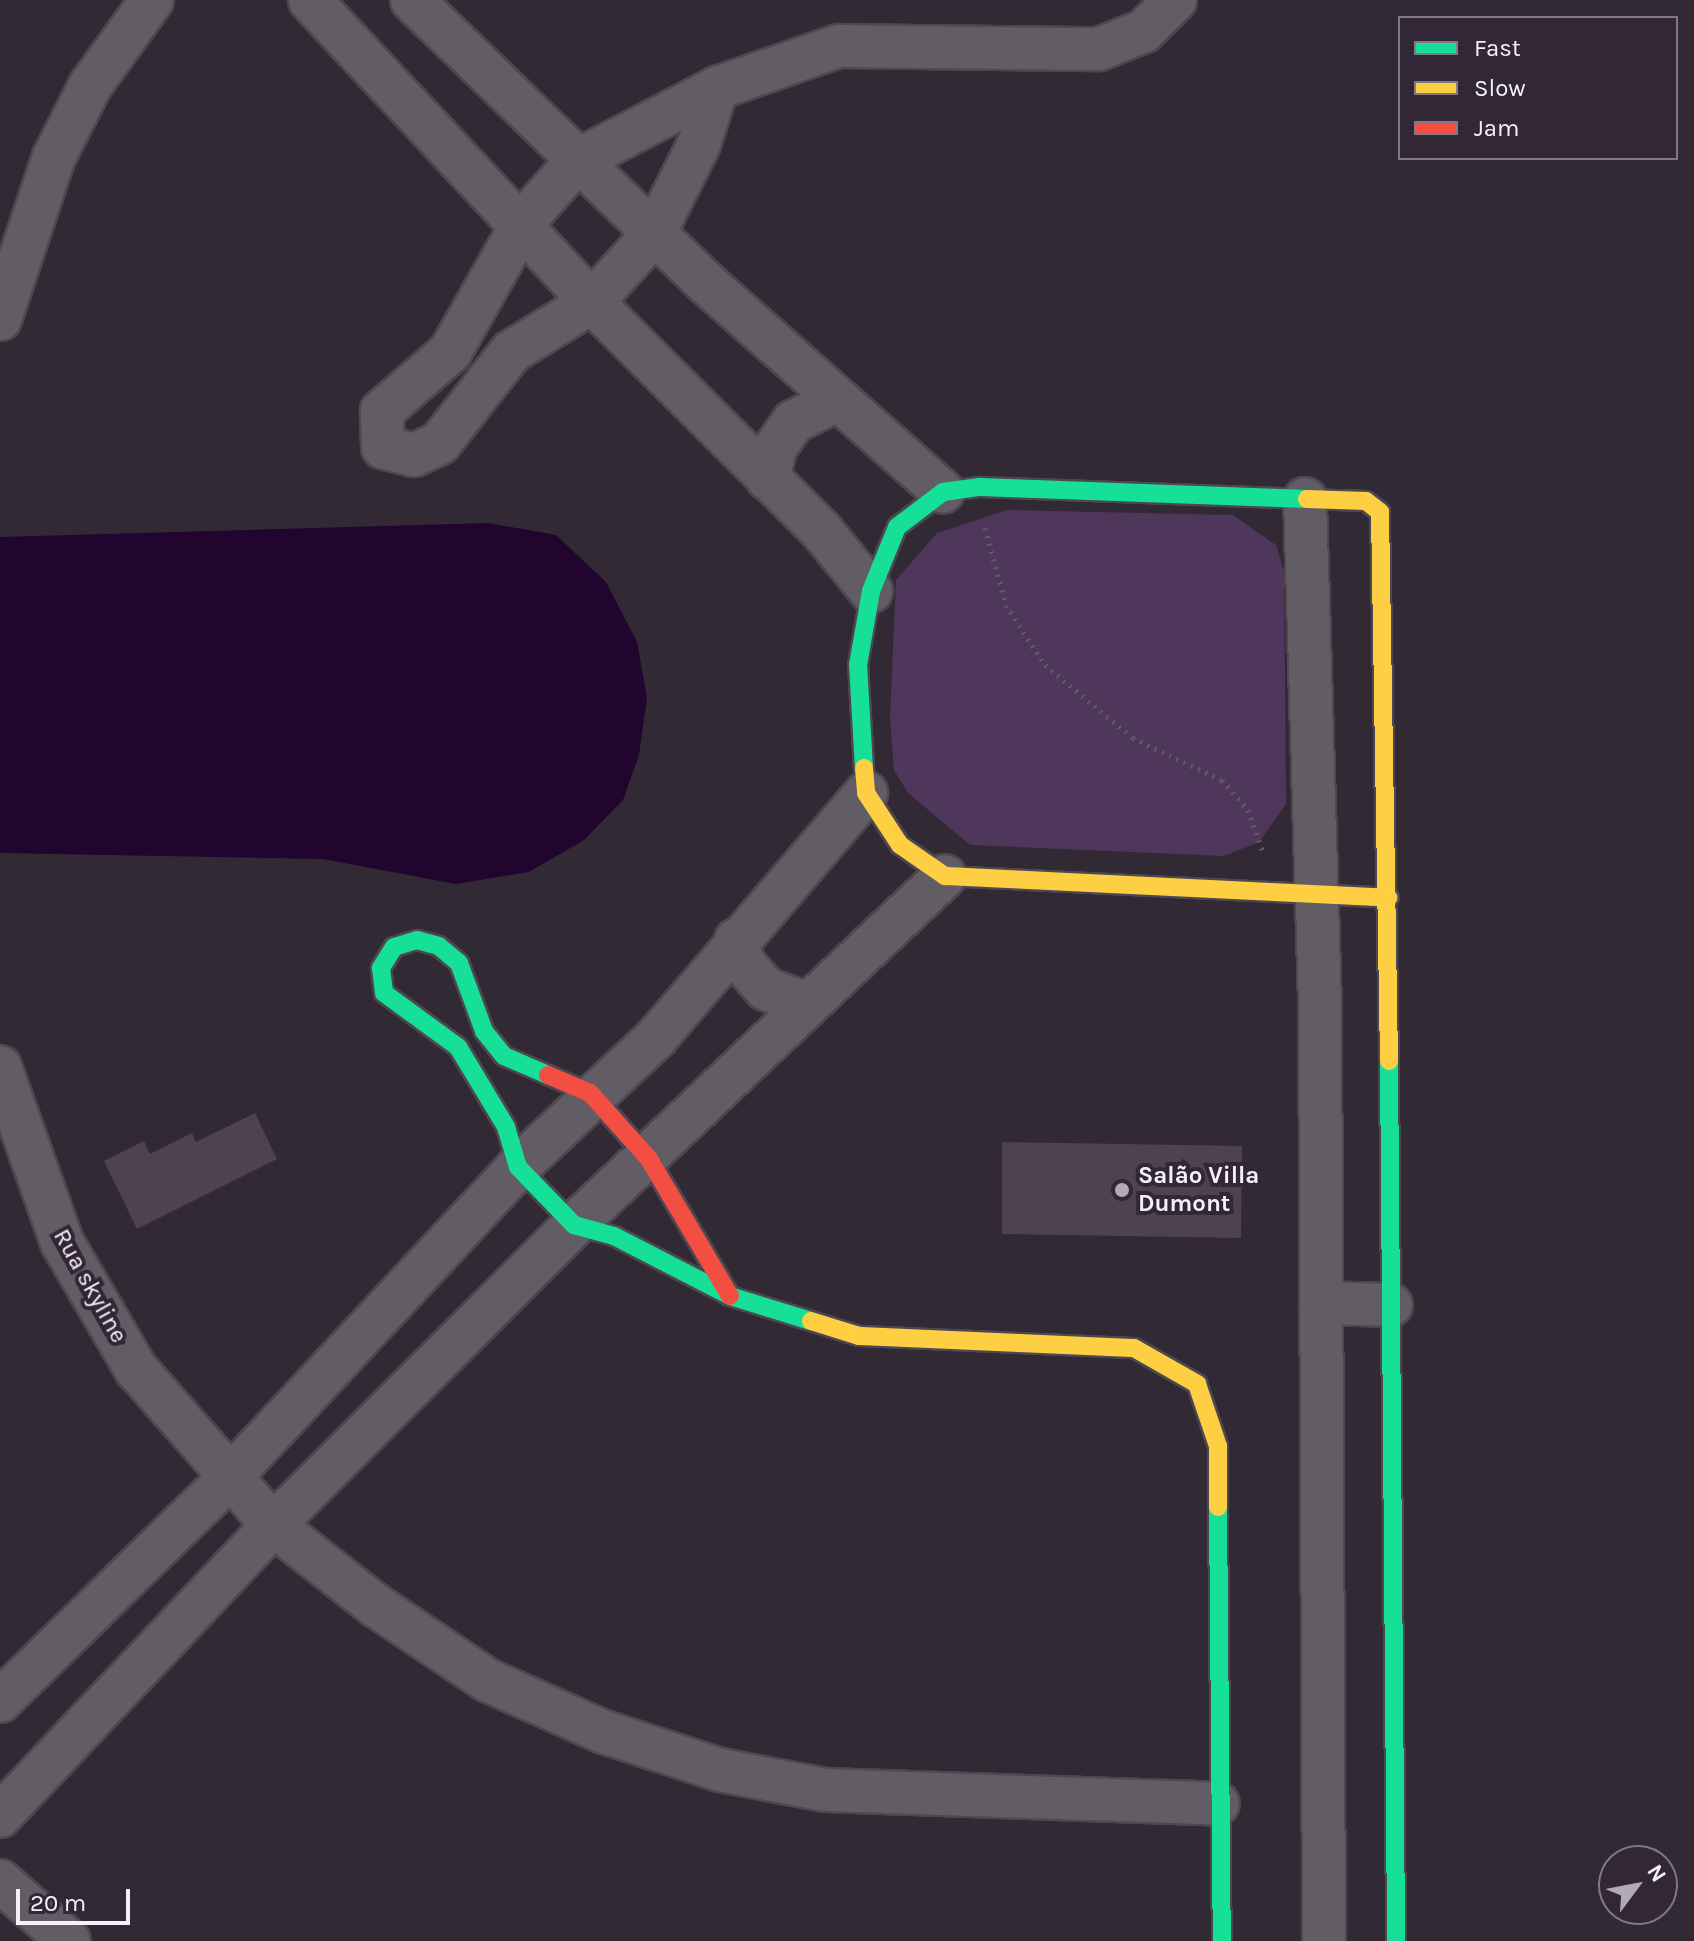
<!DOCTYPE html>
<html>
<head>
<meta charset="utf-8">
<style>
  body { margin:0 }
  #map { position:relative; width:1694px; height:1941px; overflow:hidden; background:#312a34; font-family:Karla,sans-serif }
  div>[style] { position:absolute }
  .green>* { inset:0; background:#4f365b }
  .water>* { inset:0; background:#22052e }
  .building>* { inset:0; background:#4d4152 }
  .path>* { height:5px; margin-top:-2.5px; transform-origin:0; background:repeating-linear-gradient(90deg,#605b62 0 2px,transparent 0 8px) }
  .roads { filter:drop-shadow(2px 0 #4d4850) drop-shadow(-2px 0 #4d4850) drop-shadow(0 2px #4d4850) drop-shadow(0 -2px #4d4850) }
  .street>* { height:42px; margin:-21px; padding:0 21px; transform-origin:21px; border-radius:21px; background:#625d64 }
  .fast>* { height:18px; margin:-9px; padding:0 9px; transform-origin:9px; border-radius:9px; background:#16e098 }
  .slow>* { height:18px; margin:-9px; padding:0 9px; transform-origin:9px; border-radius:9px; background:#ffcf43 }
  .jam>* { height:18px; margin:-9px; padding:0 9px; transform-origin:9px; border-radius:9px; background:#f24e42 }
  .dots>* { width:22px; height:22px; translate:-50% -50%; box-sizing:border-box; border:4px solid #322737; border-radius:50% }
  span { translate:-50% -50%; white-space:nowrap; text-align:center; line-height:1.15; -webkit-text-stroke:8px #322737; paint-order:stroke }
  .poi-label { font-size:24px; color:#f7f0fa; font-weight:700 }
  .left { translate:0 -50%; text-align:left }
  .street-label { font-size:24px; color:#f7f0fa }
  .legend { position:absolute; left:1398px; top:16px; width:280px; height:144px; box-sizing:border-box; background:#322737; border:2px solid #817785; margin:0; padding:10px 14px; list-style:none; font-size:24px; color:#f7f0fa }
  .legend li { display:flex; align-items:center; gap:16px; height:40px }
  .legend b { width:40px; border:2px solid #817785 }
  .north { position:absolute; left:1598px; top:1845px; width:80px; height:80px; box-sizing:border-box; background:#322737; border:2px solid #817785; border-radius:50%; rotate:58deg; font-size:22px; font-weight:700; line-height:32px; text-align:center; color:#f7f0fa }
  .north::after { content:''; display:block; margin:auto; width:28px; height:36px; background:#b2abb5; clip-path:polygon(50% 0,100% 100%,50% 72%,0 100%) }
  .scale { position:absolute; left:16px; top:1889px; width:114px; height:36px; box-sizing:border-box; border:4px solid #f7f0fa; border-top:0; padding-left:10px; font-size:24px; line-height:28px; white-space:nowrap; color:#f7f0fa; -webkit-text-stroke:6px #322737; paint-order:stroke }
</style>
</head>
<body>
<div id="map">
  <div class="green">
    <i style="clip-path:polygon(1007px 510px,1233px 515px,1276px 545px,1284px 571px,1286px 804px,1259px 842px,1224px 856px,970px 845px,908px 793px,894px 770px,890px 718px,896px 580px,937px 533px)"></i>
  </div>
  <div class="water">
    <i style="clip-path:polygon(488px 523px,556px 535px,606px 582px,637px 642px,647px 698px,639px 755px,623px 800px,584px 840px,529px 872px,456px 884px,323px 859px,0 853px,0 537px)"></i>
  </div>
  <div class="building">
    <i style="clip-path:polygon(255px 1113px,277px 1159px,137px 1229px,104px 1161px,144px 1141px,150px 1154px,192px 1133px,196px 1142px)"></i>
    <i style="clip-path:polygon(1002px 1142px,1242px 1146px,1241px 1238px,1002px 1234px)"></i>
  </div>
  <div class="path">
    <i style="left:985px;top:528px;width:80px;rotate:74.7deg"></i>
    <i style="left:1006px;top:605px;width:72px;rotate:57deg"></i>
    <i style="left:1045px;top:665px;width:114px;rotate:39.7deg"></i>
    <i style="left:1133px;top:738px;width:98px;rotate:25.3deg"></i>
    <i style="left:1222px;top:780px;width:40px;rotate:49deg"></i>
    <i style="left:1248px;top:810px;width:45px;rotate:70.3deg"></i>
  </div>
  <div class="roads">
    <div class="street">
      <i style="left:310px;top:0;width:413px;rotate:47deg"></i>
      <i style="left:592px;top:302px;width:323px;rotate:44.9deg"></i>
      <i style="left:821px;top:530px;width:79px;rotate:50.7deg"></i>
      <i style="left:412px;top:0;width:407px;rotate:43.9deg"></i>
      <i style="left:705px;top:282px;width:317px;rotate:41.4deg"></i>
      <i style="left:717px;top:88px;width:59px;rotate:107.8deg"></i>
      <i style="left:699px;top:144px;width:101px;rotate:116.6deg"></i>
      <i style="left:654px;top:234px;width:92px;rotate:132.4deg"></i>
      <i style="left:592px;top:302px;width:95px;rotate:148.3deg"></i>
      <i style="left:511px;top:352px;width:115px;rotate:128deg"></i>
      <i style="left:440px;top:443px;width:29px;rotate:155deg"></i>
      <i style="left:414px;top:455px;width:32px;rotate:-166deg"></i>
      <i style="left:383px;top:447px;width:36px;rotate:-92deg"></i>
      <i style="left:382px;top:411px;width:90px;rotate:-40.9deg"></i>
      <i style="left:450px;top:352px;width:150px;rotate:-60.5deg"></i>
      <i style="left:524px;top:221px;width:80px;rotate:-48.5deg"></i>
      <i style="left:577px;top:161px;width:158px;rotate:-27.5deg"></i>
      <i style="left:717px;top:88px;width:129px;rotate:-19deg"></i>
      <i style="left:839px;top:46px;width:260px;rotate:0.7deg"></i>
      <i style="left:1099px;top:49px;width:48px;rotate:-21.8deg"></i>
      <i style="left:1144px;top:31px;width:44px;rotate:-45deg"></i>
      <i style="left:0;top:319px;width:171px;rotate:-71.6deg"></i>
      <i style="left:54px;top:157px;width:80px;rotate:-63.1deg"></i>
      <i style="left:90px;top:86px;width:106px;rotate:-54.2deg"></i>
      <i style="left:768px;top:479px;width:32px;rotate:-77deg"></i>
      <i style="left:775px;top:448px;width:32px;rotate:-55deg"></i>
      <i style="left:793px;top:422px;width:49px;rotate:-26.6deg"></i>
      <i style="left:1305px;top:499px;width:494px;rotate:88.3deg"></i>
      <i style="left:1320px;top:993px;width:948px;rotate:89.76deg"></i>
      <i style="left:736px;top:940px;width:25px;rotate:72deg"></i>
      <i style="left:744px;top:964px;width:33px;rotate:49deg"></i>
      <i style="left:766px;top:989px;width:44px;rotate:20.1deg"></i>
      <i style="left:0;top:1067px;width:186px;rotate:70.5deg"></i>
      <i style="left:62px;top:1242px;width:147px;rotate:59.8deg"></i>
      <i style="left:136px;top:1369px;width:208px;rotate:48.7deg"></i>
      <i style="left:273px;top:1525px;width:130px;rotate:38.1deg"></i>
      <i style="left:375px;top:1605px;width:135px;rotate:33.8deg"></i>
      <i style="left:487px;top:1680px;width:128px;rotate:24deg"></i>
      <i style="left:604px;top:1732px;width:122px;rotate:18.1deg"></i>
      <i style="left:720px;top:1770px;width:108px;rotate:10.7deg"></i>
      <i style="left:826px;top:1790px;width:392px;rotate:2deg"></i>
      <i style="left:1321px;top:1303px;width:70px;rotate:1.6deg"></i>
      <i style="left:0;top:1701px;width:322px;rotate:-44.2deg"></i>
      <i style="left:231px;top:1476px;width:422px;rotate:-47.1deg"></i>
      <i style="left:518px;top:1167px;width:189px;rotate:-43.1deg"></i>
      <i style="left:656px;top:1038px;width:323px;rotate:-49.4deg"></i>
      <i style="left:0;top:1816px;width:399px;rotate:-46.8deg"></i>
      <i style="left:273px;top:1525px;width:425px;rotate:-44.9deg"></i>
      <i style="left:574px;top:1225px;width:509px;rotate:-43.25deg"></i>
      <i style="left:0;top:1881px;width:91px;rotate:41deg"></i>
    </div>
    <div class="fast">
      <i style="left:864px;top:768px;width:103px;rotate:-93.3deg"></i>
      <i style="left:858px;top:665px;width:75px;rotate:-80deg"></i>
      <i style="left:871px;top:591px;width:69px;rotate:-67.9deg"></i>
      <i style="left:897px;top:527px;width:58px;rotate:-37.3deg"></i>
      <i style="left:943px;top:492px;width:37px;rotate:-8deg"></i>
      <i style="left:980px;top:487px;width:327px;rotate:2.1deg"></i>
      <i style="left:1389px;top:1061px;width:880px;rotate:89.54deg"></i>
      <i style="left:548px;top:1075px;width:48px;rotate:-156.6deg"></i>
      <i style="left:504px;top:1056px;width:32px;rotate:-129deg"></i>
      <i style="left:484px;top:1031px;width:72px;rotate:-110.2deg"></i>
      <i style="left:459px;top:963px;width:26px;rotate:-140deg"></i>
      <i style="left:439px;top:946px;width:23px;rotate:-165deg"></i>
      <i style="left:417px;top:940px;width:24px;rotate:163deg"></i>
      <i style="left:394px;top:947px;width:25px;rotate:122deg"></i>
      <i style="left:381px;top:968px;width:25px;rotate:83deg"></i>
      <i style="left:384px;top:993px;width:92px;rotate:36.1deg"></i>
      <i style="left:458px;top:1047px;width:93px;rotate:59deg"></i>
      <i style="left:506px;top:1127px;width:42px;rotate:73.3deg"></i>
      <i style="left:518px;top:1167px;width:81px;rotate:46deg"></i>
      <i style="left:574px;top:1225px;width:41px;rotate:15.4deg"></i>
      <i style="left:614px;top:1236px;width:131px;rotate:27.3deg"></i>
      <i style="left:730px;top:1296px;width:85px;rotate:17.2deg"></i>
      <i style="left:1218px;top:1507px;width:434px;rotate:89.5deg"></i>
    </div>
    <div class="slow">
      <i style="left:1307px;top:499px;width:59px;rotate:1.9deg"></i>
      <i style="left:1366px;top:501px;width:18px;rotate:38deg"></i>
      <i style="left:1380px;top:512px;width:549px;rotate:89.06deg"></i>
      <i style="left:864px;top:768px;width:25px;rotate:85deg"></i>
      <i style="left:866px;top:793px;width:62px;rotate:56.8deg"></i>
      <i style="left:900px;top:845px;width:55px;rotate:34.6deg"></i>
      <i style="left:945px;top:876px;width:444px;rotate:2.8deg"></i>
      <i style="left:811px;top:1321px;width:50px;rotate:17.4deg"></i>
      <i style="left:859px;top:1336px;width:275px;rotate:2.5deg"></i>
      <i style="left:1134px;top:1348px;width:73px;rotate:29.7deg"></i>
      <i style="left:1197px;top:1384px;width:65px;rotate:71.3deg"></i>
      <i style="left:1218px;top:1446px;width:61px;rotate:90deg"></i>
    </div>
    <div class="jam">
      <i style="left:548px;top:1075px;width:46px;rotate:23.2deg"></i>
      <i style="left:590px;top:1093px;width:89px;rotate:48.2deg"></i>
      <i style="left:649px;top:1159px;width:159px;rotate:59.4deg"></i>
    </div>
  </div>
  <div class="dots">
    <i style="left:1122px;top:1190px;background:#b2abb5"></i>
  </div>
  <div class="poi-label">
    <span class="left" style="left:1138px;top:1190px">Salão Villa<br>Dumont</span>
  </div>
  <div class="street-label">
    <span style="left:90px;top:1286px;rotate:61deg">Rua skyline</span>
  </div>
  <ul class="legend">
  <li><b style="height:10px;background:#16e098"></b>Fast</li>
  <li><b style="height:10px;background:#ffcf43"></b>Slow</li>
  <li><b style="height:10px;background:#f24e42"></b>Jam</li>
  </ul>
  <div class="north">N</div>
  <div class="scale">20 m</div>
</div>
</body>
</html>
